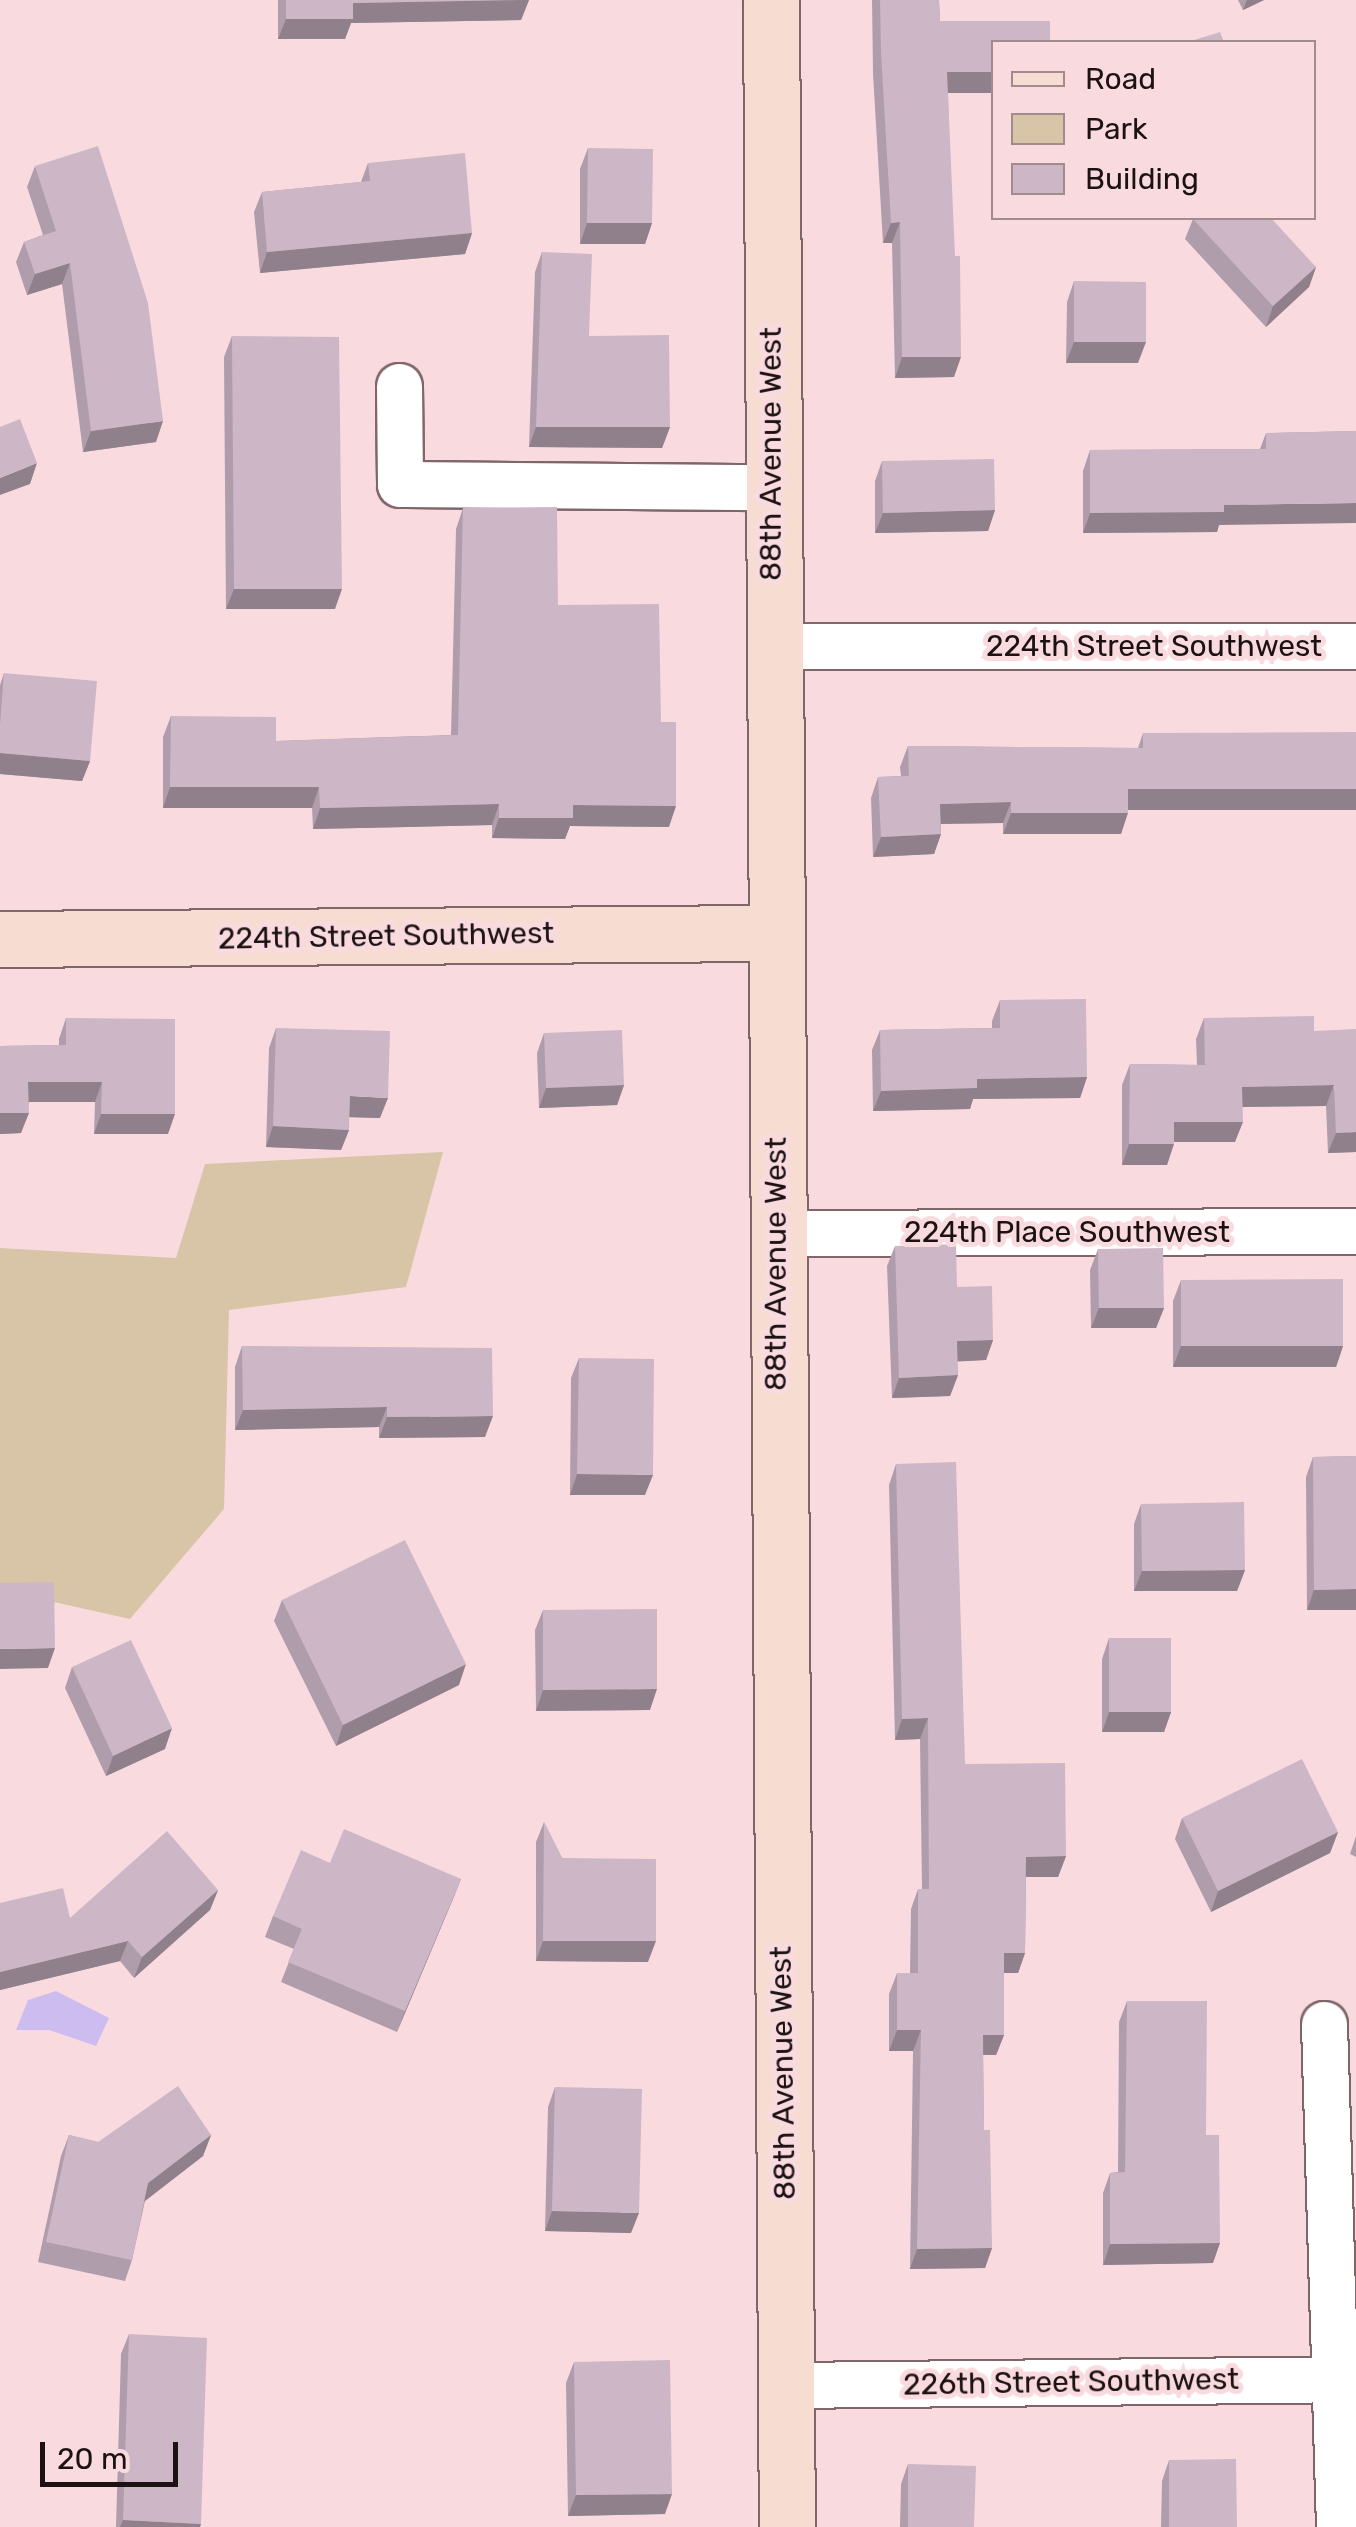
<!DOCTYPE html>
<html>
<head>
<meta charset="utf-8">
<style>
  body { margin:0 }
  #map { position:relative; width:1356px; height:2527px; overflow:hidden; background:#f9dbdf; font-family:Rubik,sans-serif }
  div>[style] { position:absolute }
  .green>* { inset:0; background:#d8c5a7 }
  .water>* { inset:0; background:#cdbcef }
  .roads { filter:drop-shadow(2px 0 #7f6669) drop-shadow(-2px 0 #7f6669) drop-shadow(0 2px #7f6669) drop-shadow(0 -2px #7f6669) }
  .street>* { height:45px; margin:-22.5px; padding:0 22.5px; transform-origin:22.5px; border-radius:22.5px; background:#fff }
  .secondary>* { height:55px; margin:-27.5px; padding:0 27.5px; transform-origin:27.5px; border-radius:27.5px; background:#f6dcd1 }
  .wall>* { inset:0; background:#b09dab }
  .shaded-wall>* { inset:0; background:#90808b }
  .building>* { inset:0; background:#cdb7c7 }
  span { translate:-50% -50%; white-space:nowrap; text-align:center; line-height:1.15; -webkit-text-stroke:10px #f9dbdf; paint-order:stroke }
  .street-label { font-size:30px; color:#1c1213 }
  .legend { position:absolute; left:991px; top:40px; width:325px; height:180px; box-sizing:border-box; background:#f9dbdf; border:2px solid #a18b8d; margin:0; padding:12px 18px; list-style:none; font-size:30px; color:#1c1213 }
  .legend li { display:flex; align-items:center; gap:20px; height:50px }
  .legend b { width:50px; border:2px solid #a18b8d }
  .scale { position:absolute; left:40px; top:2442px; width:138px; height:45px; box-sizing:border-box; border:5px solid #1c1213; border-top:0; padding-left:12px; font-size:30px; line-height:35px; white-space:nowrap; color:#1c1213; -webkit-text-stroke:8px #f9dbdf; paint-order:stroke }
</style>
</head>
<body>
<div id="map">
  <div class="green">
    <i style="clip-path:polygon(443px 1152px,406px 1287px,229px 1310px,224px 1509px,130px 1619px,0 1590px,0 1248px,176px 1258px,205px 1164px)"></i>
  </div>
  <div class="water">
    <i style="clip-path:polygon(56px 1991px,109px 2018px,96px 2046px,49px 2030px,16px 2030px,28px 2000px)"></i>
  </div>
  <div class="roads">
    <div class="street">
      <i style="left:399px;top:386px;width:98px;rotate:89.4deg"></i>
      <i style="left:400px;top:484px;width:370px;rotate:0.5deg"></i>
      <i style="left:772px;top:646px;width:584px"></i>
      <i style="left:777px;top:1233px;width:579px;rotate:-0.2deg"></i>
      <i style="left:1324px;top:2024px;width:503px;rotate:88.29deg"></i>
      <i style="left:787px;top:2385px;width:569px;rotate:-0.6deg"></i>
    </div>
    <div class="secondary">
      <i style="left:771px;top:0;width:2527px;rotate:89.64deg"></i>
      <i style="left:0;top:939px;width:772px;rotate:-0.45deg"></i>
    </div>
  </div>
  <div class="wall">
    <i style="clip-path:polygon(278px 0,529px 0,521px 20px,351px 23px,345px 39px,278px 39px)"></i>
    <i style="clip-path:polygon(872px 0,939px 0,940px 21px,994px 93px,948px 93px,954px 377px,895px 378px,892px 243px,883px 243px,873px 74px)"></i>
    <i style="clip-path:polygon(1238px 0,1264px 0,1243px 10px)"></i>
    <i style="clip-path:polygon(588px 148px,652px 223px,645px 244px,580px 244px,580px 169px)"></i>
    <i style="clip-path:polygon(368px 163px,472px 233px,465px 254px,260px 273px,254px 212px,262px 192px,361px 182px)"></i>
    <i style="clip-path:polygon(35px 166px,156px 442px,83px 452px,62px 284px,27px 295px,16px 262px,24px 242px,43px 235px,27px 187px)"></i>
    <i style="clip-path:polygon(1193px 219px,1316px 267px,1309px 287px,1266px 327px,1185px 239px)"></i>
    <i style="clip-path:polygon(542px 252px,589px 336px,670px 427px,662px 448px,529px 447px,535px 272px)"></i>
    <i style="clip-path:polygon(1074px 281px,1138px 363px,1066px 363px,1067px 302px)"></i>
    <i style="clip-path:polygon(232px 336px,335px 609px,226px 609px,224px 357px)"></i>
    <i style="clip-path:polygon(1356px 431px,1219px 525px,1217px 532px,1083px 533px,1083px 471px,1090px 450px,1260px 449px,1266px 433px)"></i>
    <i style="clip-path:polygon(882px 461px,995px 510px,988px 531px,875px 533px,875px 481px)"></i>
    <i style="clip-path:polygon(463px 508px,558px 605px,661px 722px,669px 827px,570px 826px,565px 839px,492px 838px,492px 825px,313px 829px,312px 808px,163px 808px,163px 737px,171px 716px,276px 741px,451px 735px,456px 529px)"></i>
    <i style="clip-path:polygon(4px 673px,90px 761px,82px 781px,0 774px,0 685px)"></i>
    <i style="clip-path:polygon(1143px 733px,1356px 810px,1128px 810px,1121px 834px,1003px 834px,1003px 823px,941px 824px,941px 834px,934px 854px,873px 857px,871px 798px,878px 777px,901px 776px,900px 767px,908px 746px,1138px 748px)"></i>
    <i style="clip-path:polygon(1000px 1000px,1087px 1077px,1080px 1098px,973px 1099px,970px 1109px,873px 1111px,872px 1050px,880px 1030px,992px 1028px,992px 1021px)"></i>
    <i style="clip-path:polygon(66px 1018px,168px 1134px,94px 1134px,95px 1102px,29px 1102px,21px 1133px,0 1134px,0 1046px,59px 1045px,59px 1039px)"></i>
    <i style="clip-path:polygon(1204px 1018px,1314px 1031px,1356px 1152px,1328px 1153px,1326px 1106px,1242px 1107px,1235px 1142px,1174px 1142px,1167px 1165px,1122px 1165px,1122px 1085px,1130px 1064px,1197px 1065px,1196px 1039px)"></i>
    <i style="clip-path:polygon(276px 1028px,380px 1118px,349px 1117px,349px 1130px,341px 1150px,266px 1147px,269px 1048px)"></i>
    <i style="clip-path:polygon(544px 1033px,624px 1085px,617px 1105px,539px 1108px,537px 1053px)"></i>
    <i style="clip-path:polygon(895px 1246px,957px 1287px,993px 1340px,986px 1360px,957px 1361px,958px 1375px,950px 1396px,892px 1398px,887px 1266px)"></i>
    <i style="clip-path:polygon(1098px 1249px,1164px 1308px,1156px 1328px,1091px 1328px,1090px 1270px)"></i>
    <i style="clip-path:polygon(1181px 1280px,1343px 1346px,1336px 1367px,1173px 1367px,1173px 1301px)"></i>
    <i style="clip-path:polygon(242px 1346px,485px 1437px,379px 1438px,379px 1427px,235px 1430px,235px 1367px)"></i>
    <i style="clip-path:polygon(579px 1358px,645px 1495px,570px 1495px,571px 1378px)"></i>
    <i style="clip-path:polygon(1356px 1456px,1356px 1610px,1307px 1610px,1306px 1477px,1313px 1457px)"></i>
    <i style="clip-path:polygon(896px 1464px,965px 1764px,1066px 1856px,1058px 1877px,1026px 1877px,1025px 1953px,1018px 1973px,1004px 1973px,1004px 2035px,996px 2055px,983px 2055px,984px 2130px,992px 2248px,985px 2268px,910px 2269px,913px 2051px,889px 2051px,889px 1994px,897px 1973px,910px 1973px,911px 1909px,918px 1889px,922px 1889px,920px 1739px,895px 1740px,889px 1485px)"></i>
    <i style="clip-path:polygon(1141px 1504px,1245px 1570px,1237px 1591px,1134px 1591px,1134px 1524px)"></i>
    <i style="clip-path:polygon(282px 1600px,459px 1685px,336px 1746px,274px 1621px)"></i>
    <i style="clip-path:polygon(543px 1610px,650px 1710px,536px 1711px,535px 1630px)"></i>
    <i style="clip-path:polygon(1109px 1638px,1171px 1712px,1164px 1732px,1102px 1732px,1102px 1659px)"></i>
    <i style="clip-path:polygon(72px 1667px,165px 1749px,106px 1776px,65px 1688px)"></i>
    <i style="clip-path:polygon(1182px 1818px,1338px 1832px,1330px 1853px,1211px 1912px,1175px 1839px)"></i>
    <i style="clip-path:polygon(544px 1822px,562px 1858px,648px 1962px,536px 1961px,536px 1842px)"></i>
    <i style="clip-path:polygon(1356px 1836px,1356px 1857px,1350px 1854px)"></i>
    <i style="clip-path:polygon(330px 1863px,461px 1879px,397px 2032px,281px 1982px,294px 1949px,265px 1937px,273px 1916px)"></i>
    <i style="clip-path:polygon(218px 1890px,210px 1910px,134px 1978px,120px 1961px,0 1990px,0 1903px,70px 1918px)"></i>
    <i style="clip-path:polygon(1127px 2001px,1206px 2135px,1213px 2263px,1103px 2265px,1103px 2193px,1110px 2173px,1118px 2172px,1119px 2022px)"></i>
    <i style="clip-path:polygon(555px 2087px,631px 2233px,545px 2231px,548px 2107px)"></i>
    <i style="clip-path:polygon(69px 2135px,98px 2142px,211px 2135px,203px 2156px,145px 2201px,132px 2260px,125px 2281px,38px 2262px,61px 2156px)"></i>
    <i style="clip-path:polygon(129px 2334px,200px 2527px,116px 2527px,121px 2354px)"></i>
    <i style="clip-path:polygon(574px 2362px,665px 2514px,568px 2516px,566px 2383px)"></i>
    <i style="clip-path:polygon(1169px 2460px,1237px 2527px,1161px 2527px,1162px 2481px)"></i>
    <i style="clip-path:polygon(908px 2464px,974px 2527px,900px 2527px,901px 2484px)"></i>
  </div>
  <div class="shaded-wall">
    <i style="clip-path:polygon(529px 0,521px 20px,351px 23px,345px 39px,278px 39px,286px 19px,353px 3px)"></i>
    <i style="clip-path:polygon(1247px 0,1264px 0,1243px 10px)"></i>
    <i style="clip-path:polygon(947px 72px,994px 72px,994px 93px,939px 93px)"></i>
    <i style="clip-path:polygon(900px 222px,892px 243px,883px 243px,891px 223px)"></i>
    <i style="clip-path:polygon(587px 223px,652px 223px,645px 244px,580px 244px)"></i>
    <i style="clip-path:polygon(472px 233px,465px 254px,260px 273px,267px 252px)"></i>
    <i style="clip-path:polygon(70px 263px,62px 284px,27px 295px,35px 274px)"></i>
    <i style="clip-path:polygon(1316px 267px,1309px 287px,1266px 327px,1273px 306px)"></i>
    <i style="clip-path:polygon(1074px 342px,1146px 342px,1138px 363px,1066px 363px)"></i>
    <i style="clip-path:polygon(902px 357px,961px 357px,954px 377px,895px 378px)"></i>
    <i style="clip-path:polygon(163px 421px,156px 442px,83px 452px,91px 431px)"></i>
    <i style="clip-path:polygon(536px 427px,670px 427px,662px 448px,529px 447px)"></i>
    <i style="clip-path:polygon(37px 463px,30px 484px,0 495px,0 478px)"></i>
    <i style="clip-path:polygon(1356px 503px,1356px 523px,1219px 525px,1217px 532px,1083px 533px,1090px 513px,1224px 505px)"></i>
    <i style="clip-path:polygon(995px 510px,988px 531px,875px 533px,883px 513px)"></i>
    <i style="clip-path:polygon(234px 589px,342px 589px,335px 609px,226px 609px)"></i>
    <i style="clip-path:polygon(0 753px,90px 761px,82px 781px,0 774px)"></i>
    <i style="clip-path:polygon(170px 787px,319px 787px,312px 808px,163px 808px)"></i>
    <i style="clip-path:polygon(1128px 789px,1356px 789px,1356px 810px,1121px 810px)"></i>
    <i style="clip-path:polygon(1011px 802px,1003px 823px,933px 824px,940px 804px)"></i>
    <i style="clip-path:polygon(499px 804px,492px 825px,313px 829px,320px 808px)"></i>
    <i style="clip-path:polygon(573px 805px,676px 806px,669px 827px,570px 826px,565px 839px,492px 838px,499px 818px)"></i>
    <i style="clip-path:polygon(1011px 813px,1128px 813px,1121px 834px,1003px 834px)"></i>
    <i style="clip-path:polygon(941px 834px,934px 854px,873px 857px,881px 837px)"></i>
    <i style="clip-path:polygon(1087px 1077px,1080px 1098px,973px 1099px,970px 1109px,873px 1111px,881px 1091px,977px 1079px)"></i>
    <i style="clip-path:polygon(28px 1082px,102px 1082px,95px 1102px,21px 1102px)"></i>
    <i style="clip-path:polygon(624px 1085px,617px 1105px,539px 1108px,546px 1088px)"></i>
    <i style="clip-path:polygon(1334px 1085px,1326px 1106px,1234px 1107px,1242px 1087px)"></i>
    <i style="clip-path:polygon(350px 1096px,388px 1098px,380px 1118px,343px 1117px)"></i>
    <i style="clip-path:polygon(0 1113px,29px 1113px,21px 1133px,0 1134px)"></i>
    <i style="clip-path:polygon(101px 1114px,175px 1114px,168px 1134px,94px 1134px)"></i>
    <i style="clip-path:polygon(1174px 1122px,1243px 1122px,1235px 1142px,1167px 1142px)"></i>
    <i style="clip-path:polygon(273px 1126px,349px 1130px,341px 1150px,266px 1147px)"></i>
    <i style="clip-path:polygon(1356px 1132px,1356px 1152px,1328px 1153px,1336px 1133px)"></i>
    <i style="clip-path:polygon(1129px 1144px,1174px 1144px,1167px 1165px,1122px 1165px)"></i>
    <i style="clip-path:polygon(1099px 1308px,1164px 1308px,1156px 1328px,1091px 1328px)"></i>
    <i style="clip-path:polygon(993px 1340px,986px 1360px,949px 1362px,957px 1341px)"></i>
    <i style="clip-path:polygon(1181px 1346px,1343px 1346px,1336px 1367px,1173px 1367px)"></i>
    <i style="clip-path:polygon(958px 1375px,950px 1396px,892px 1398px,899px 1378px)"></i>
    <i style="clip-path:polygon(387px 1407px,379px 1427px,235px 1430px,243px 1410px)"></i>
    <i style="clip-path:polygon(493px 1416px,485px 1437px,379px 1438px,387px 1417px)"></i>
    <i style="clip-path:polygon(577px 1474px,653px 1475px,645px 1495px,570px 1495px)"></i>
    <i style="clip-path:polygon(1245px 1570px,1237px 1591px,1134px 1591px,1142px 1571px)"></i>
    <i style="clip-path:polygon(1356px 1589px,1356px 1610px,1307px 1610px,1314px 1590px)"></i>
    <i style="clip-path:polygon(55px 1648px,48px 1668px,0 1669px,0 1649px)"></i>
    <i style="clip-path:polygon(466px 1664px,459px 1685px,336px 1746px,343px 1725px)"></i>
    <i style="clip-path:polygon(657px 1689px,650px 1710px,536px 1711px,543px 1690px)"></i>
    <i style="clip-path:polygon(1109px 1712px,1171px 1712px,1164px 1732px,1102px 1732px)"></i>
    <i style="clip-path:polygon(928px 1718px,920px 1739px,895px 1740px,902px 1719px)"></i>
    <i style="clip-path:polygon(172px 1728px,165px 1749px,106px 1776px,113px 1756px)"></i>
    <i style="clip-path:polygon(1338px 1832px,1330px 1853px,1211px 1912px,1218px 1891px)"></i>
    <i style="clip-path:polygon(1066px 1856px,1058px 1877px,1019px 1877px,1026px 1857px)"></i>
    <i style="clip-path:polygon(461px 1879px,453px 1899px,397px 2032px,405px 2011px)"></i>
    <i style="clip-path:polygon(218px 1890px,210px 1910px,134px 1978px,142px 1957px)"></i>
    <i style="clip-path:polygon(128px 1941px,120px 1961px,0 1990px,0 1972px)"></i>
    <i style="clip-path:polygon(543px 1941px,656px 1941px,648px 1962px,536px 1961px)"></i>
    <i style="clip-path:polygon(1004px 1953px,1025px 1953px,1018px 1973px,996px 1973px)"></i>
    <i style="clip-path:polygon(897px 2030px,921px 2030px,913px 2051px,889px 2051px)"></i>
    <i style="clip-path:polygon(983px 2035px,1004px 2035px,996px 2055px,975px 2055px)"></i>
    <i style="clip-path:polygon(211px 2135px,203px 2156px,141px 2204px,148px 2183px)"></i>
    <i style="clip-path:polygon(552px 2211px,639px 2213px,631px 2233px,545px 2231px)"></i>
    <i style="clip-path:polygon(1220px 2243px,1213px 2263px,1103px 2265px,1110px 2244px)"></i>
    <i style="clip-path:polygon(992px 2248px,985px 2268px,910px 2269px,917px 2249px)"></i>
    <i style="clip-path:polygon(672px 2494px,665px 2514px,568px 2516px,576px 2495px)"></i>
    <i style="clip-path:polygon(123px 2520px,201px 2524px,200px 2527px,120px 2527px)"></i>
  </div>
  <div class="building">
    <i style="clip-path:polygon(286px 0,516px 0,353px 3px,353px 19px,286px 19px)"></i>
    <i style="clip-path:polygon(880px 0,939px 0,940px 21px,1050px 21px,1050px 42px,994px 42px,994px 72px,947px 72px,955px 256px,960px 256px,961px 357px,902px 357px,900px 222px,891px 223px,881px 53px)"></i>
    <i style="clip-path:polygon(1220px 32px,1224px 42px,1188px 42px)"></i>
    <i style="clip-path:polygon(98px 146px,148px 303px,163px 421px,91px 431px,70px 263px,35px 274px,24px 242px,56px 231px,35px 166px)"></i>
    <i style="clip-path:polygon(588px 148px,653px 149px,652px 223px,587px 223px)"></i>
    <i style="clip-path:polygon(465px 153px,472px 233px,267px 252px,262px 192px,370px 181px,368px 163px)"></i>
    <i style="clip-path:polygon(1194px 218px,1271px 218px,1316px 267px,1273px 306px,1193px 219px)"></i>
    <i style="clip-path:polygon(542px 252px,592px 254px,589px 336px,669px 335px,670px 427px,536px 427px)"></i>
    <i style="clip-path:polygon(1074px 281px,1146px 282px,1146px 342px,1074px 342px)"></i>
    <i style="clip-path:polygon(232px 336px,339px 337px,342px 589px,234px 589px)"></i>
    <i style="clip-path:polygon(20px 419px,37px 463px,0 478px,0 427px)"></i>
    <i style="clip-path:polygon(1356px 431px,1356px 503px,1224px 505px,1224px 512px,1090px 513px,1090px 450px,1266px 449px,1266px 433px)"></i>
    <i style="clip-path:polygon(994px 459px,995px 510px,883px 513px,882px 461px)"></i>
    <i style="clip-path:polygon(557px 507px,558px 605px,659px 604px,661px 722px,676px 722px,676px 806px,573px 805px,573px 818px,499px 818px,499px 804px,320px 808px,319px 787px,170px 787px,171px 716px,276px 717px,276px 741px,458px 735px,463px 508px)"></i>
    <i style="clip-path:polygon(4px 673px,97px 681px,90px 761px,0 753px,0 725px)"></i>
    <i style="clip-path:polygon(1356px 732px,1356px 789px,1128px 789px,1128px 813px,1011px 813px,1011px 802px,940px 804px,941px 834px,881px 837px,878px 777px,909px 776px,908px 746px,1143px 748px,1143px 733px)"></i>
    <i style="clip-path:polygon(1086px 999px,1087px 1077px,977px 1079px,977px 1088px,881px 1091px,880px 1030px,1000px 1028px,1000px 1000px)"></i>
    <i style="clip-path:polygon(1314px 1016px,1314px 1031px,1356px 1029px,1356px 1132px,1336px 1133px,1334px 1085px,1242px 1087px,1243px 1122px,1174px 1122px,1174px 1144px,1129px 1144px,1130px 1064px,1205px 1065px,1204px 1018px)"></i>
    <i style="clip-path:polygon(66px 1018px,175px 1019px,175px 1114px,101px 1114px,102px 1082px,28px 1082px,29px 1113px,0 1113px,0 1046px,66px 1045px)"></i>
    <i style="clip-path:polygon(276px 1028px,390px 1031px,388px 1098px,350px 1096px,349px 1130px,273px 1126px)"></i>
    <i style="clip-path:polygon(622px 1030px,624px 1085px,546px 1088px,544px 1033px)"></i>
    <i style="clip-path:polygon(956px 1244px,957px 1287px,992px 1286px,993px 1340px,957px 1341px,958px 1375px,899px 1378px,895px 1246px)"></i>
    <i style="clip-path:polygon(1163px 1248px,1164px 1308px,1099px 1308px,1098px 1249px)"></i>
    <i style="clip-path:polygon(1343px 1279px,1343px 1346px,1181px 1346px,1181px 1280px)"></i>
    <i style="clip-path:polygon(242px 1346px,492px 1348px,493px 1416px,387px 1417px,387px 1407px,243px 1410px)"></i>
    <i style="clip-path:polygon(579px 1358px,654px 1359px,653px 1475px,577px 1474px)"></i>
    <i style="clip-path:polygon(1356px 1456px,1356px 1589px,1314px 1590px,1313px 1457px)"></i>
    <i style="clip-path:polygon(956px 1462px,965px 1764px,1065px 1763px,1066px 1856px,1026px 1857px,1025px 1953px,1004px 1953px,1004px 2035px,983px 2035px,984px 2130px,990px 2130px,992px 2248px,917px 2249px,921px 2030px,897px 2030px,897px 1973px,918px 1973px,918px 1889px,929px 1889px,928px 1718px,902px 1719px,896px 1464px)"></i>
    <i style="clip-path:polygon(1244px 1502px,1245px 1570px,1142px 1571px,1141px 1504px)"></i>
    <i style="clip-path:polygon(405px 1540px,466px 1664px,343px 1725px,282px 1600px)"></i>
    <i style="clip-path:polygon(54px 1582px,55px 1648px,0 1649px,0 1583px)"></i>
    <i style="clip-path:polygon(657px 1609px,657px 1689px,543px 1690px,543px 1610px)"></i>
    <i style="clip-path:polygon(1109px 1638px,1171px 1638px,1171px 1712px,1109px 1712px)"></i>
    <i style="clip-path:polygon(131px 1640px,172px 1728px,113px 1756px,72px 1667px)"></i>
    <i style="clip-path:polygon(1302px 1759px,1338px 1832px,1218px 1891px,1182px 1818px)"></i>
    <i style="clip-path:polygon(544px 1822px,562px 1858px,656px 1859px,656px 1941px,543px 1941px)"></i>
    <i style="clip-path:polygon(344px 1829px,461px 1879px,405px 2011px,288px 1962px,302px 1929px,273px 1916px,301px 1850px,330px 1863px)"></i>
    <i style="clip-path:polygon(167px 1831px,218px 1890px,142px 1957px,128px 1941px,0 1972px,0 1903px,63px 1888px,70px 1918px)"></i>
    <i style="clip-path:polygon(1127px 2001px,1207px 2001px,1206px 2135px,1219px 2135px,1220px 2243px,1110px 2244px,1110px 2173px,1125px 2172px)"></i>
    <i style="clip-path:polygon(178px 2086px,211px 2135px,148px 2183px,132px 2260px,46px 2242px,69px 2135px,98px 2142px)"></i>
    <i style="clip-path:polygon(555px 2087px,642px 2089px,639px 2213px,552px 2211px)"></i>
    <i style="clip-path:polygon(129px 2334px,207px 2338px,201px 2524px,123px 2520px)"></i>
    <i style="clip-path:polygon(670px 2360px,672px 2494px,576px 2495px,574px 2362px)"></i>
    <i style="clip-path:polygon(1236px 2459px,1237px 2527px,1169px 2527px,1169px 2460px)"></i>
    <i style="clip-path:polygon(908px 2464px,976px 2466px,974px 2527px,908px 2527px)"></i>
  </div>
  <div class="street-label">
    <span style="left:771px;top:454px;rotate:-90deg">88th Avenue West</span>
    <span style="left:1154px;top:646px">224th Street Southwest</span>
    <span style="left:386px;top:936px;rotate:-1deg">224th Street Southwest</span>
    <span style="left:1067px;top:1232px">224th Place Southwest</span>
    <span style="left:776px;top:1264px;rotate:-90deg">88th Avenue West</span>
    <span style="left:783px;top:2073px;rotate:-91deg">88th Avenue West</span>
    <span style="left:1071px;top:2382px;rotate:-1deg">226th Street Southwest</span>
  </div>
  <ul class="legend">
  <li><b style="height:12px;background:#f6dcd1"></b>Road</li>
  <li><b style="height:28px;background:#d8c5a7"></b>Park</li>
  <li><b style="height:28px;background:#cdb7c7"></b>Building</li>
  </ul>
  <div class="scale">20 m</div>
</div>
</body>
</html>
